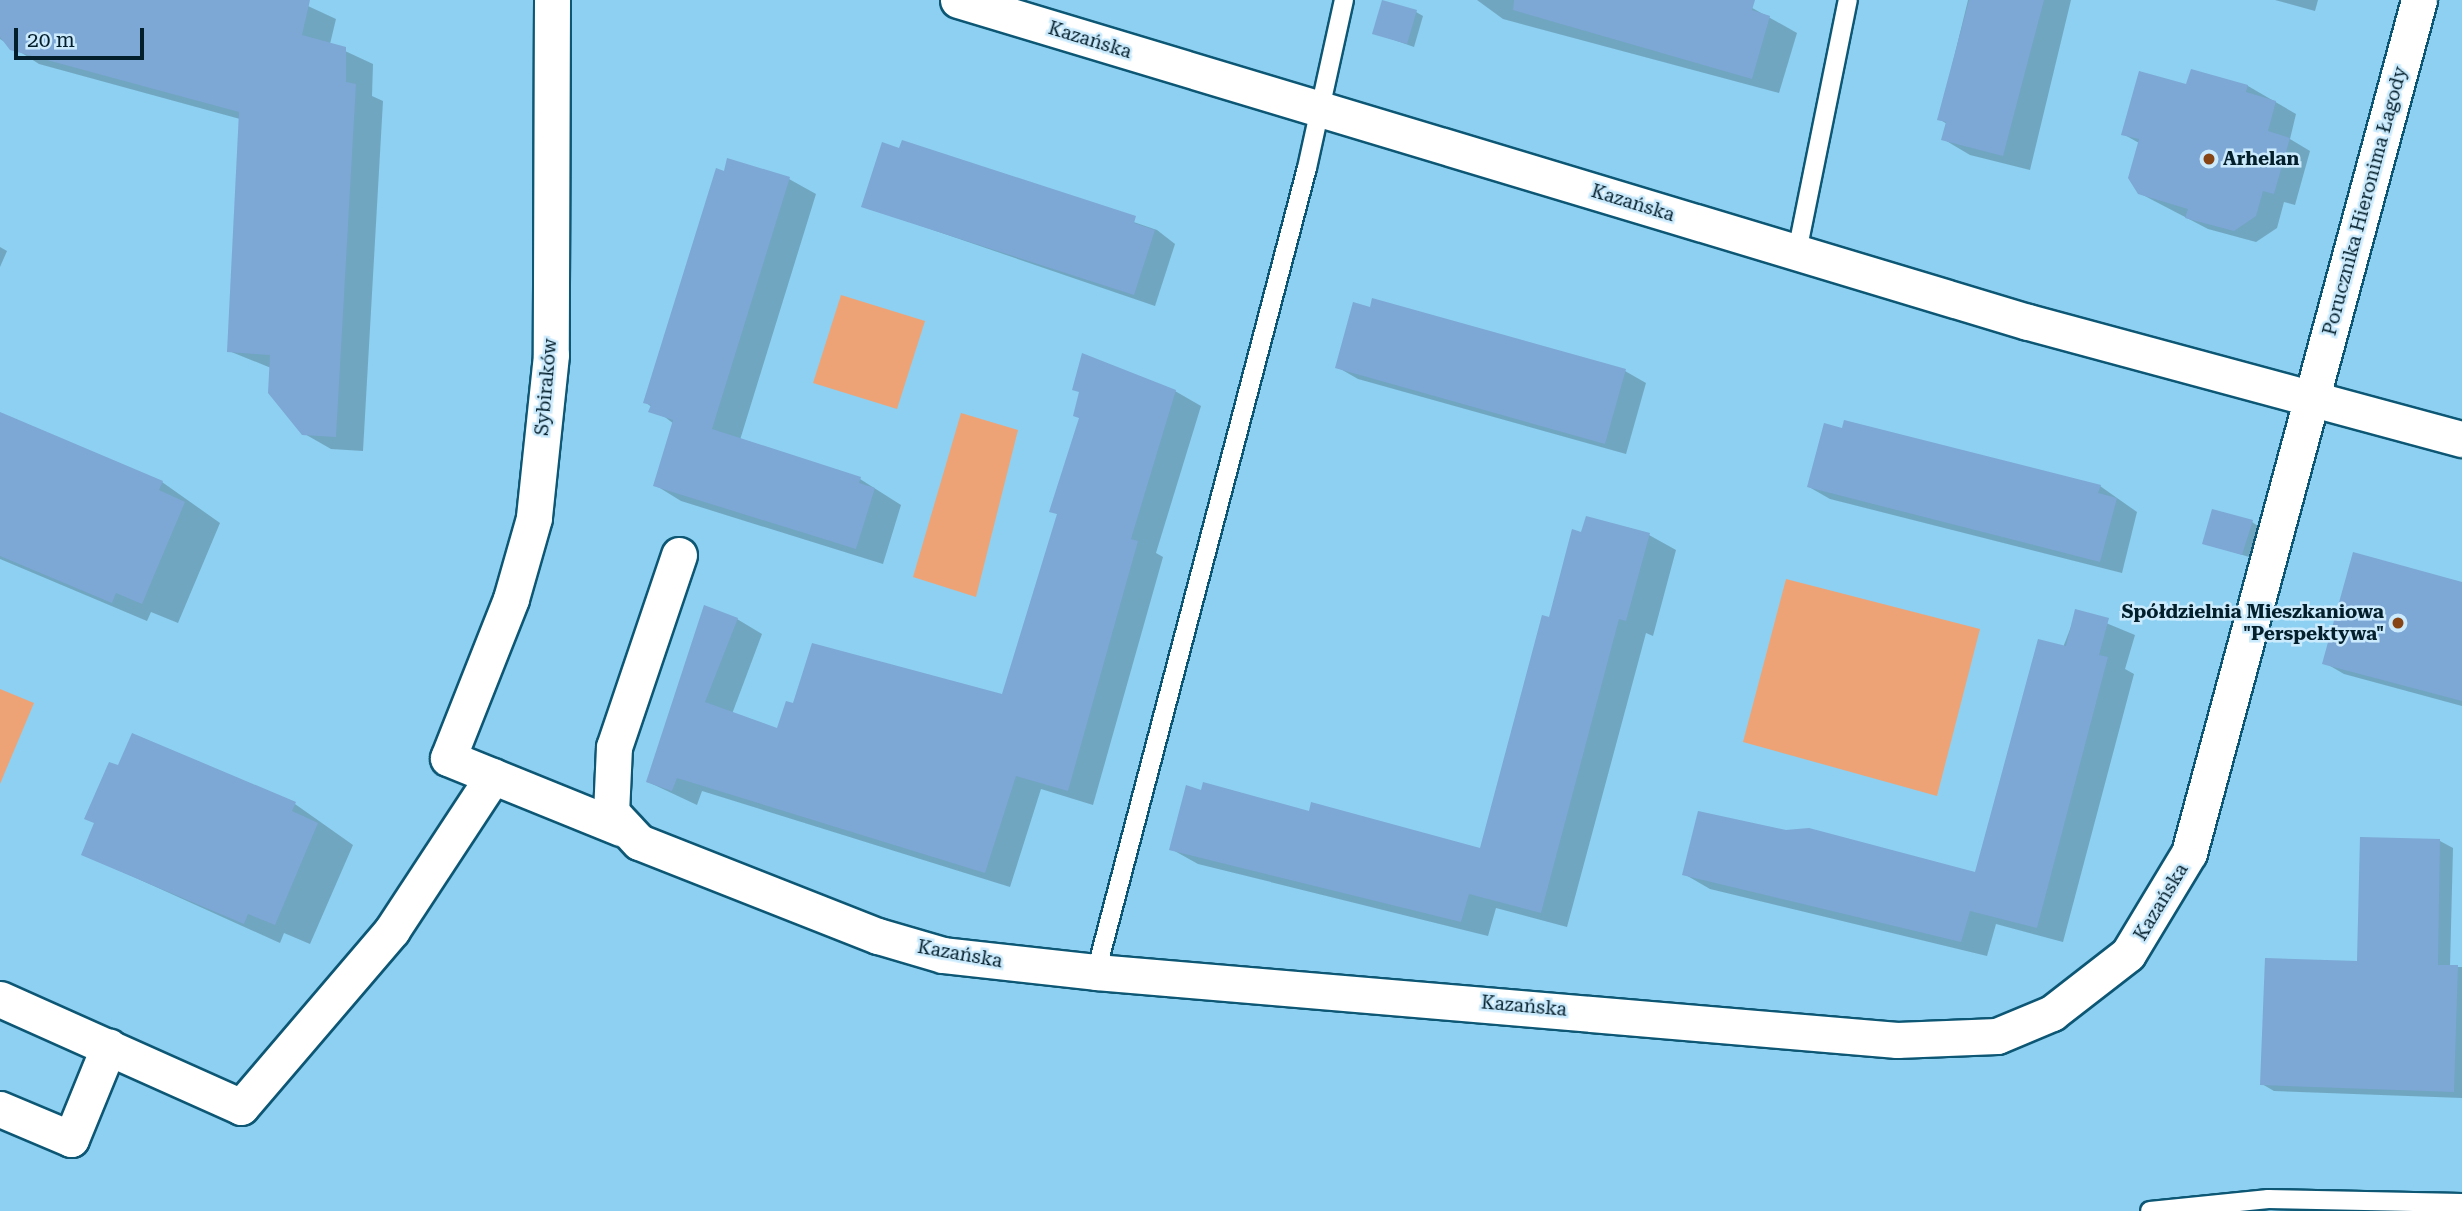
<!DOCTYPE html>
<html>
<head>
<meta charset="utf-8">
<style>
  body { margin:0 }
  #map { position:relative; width:2462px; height:1211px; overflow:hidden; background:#8dd0f1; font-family:"Roboto Serif",serif }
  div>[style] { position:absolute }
  .green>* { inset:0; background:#eea377 }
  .shadow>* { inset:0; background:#0003 }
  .building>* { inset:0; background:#7da7d5 }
  .roads { filter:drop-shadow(2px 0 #0d5775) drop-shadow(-2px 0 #0d5775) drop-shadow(0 2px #0d5775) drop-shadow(0 -2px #0d5775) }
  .lane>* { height:18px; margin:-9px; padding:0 9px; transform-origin:9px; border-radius:9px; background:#fff }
  .street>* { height:35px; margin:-17.5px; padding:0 17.5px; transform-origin:17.5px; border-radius:17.5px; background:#fff }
  .dots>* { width:19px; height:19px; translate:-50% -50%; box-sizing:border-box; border:4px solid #cbebfd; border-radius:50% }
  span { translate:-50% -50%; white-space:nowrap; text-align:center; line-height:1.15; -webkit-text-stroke:5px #cbebfd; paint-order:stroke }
  .street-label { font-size:19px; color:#041f2c }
  .poi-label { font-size:19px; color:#041f2c; font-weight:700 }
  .left { translate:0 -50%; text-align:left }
  .right { translate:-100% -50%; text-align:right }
  .scale { position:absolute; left:14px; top:28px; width:130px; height:32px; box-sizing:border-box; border:4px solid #041f2c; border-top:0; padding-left:9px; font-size:21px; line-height:24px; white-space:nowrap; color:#041f2c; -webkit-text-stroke:5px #cbebfd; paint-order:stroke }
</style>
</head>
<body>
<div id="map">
  <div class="green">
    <i style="clip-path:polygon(841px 295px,925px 321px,897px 409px,813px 383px)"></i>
    <i style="clip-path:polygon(961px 413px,1018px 430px,976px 597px,913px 577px)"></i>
    <i style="clip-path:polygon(1786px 579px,1980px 629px,1937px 796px,1743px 742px)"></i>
    <i style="clip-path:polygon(0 689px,34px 703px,0 784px)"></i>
  </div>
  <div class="shadow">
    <i style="clip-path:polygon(0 0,295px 0,336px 19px,330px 44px,373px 64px,372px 96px,383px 101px,363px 451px,331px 449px,303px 433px,271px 368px,229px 351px,240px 119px,39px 64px,0 39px)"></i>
    <i style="clip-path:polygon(1477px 0,1738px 0,1797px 33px,1779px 93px,1503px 19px)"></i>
    <i style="clip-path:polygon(1968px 0,2071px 0,2030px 170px,1970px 155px,1943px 139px,1947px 124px,1939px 119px)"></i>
    <i style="clip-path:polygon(2275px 0,2318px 0,2315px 11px)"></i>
    <i style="clip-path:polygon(1416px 12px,1423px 16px,1414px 47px,1374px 33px)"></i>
    <i style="clip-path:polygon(2187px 86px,2248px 86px,2296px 114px,2290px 139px,2310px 151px,2295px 205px,2284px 202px,2277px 228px,2256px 242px,2208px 229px,2139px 193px,2139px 143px,2123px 134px)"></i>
    <i style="clip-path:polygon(903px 143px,1157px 230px,1175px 244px,1155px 306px,863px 206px)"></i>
    <i style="clip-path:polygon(789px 179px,816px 194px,740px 440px,860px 479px,901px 505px,883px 564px,681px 501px,655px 485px,674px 424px,645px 402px)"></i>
    <i style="clip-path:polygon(0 247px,7px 251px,0 267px)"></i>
    <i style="clip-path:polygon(1337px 367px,1625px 371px,1646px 383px,1626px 454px,1358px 379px)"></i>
    <i style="clip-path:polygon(1175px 391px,1201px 406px,1156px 553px,1163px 557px,1093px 805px,1041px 789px,1010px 887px,702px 791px,697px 805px,648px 782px,737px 619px,762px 634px,732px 714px,779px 730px,794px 705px,1003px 696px,1059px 515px,1052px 511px)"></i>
    <i style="clip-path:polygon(0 414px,162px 482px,220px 523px,178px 623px,151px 612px,147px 621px,0 559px)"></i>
    <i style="clip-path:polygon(2100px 486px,2137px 512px,2122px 573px,1830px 499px,1809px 487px)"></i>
    <i style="clip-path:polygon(2252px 522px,2258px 526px,2249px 557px,2205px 543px)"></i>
    <i style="clip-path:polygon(1583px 534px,1649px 535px,1676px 550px,1653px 636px,1646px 633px,1567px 927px,1496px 908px,1488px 936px,1198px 864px,1171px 849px,1311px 813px,1481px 850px,1550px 619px)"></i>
    <i style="clip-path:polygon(2462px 584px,2462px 706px,2344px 674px,2325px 663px)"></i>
    <i style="clip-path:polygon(2077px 611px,2135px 635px,2125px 669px,2134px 674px,2063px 942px,1996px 924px,1987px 956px,1710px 889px,1684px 874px,1976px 874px)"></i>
    <i style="clip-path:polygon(295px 804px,353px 845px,310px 944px,284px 933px,280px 943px,83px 854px,96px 823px)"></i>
    <i style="clip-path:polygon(2362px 839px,2440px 841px,2453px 848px,2450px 967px,2462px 967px,2462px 1098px,2274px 1091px,2262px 1084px,2359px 963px)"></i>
  </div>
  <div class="building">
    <i style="clip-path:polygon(0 0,310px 0,302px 35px,346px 47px,346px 82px,356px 84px,336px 437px,302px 435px,268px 393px,270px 355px,227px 352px,239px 112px,10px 50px,0 37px)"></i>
    <i style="clip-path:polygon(1382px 0,1417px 10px,1407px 44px,1372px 34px)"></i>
    <i style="clip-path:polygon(1514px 0,1755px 0,1752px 10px,1770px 16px,1752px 79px,1513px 10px)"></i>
    <i style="clip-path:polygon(1969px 0,2044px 0,2003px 156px,1941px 140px,1946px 122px,1937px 120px)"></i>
    <i style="clip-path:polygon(2191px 69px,2248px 85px,2246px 92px,2276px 101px,2268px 131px,2290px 138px,2274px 194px,2263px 191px,2256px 216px,2234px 231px,2185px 218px,2188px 209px,2138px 194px,2128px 178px,2139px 139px,2121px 135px,2139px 71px,2186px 84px)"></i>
    <i style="clip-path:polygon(902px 140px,1136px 216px,1134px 223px,1155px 230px,1134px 295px,861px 207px,882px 142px,899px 148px)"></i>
    <i style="clip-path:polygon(727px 158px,790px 177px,712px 429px,861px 477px,859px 483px,875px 488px,856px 549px,653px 486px,673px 420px,648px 412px,651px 405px,643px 403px,716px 168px,724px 171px)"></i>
    <i style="clip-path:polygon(1372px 298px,1626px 369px,1605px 444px,1335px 368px,1353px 302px,1370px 307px)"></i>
    <i style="clip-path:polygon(1082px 353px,1176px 390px,1131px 539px,1138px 541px,1068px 791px,1016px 776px,985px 873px,677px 778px,672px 791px,646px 782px,704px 605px,738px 618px,705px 702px,777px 728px,786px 701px,793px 703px,812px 643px,1002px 694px,1057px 514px,1049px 512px,1079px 418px,1073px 416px,1079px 392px,1072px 390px)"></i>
    <i style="clip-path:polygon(0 412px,163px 481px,159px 490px,185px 502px,142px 604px,116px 593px,112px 603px,0 556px)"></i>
    <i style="clip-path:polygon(1844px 420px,2101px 485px,2098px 493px,2117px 498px,2100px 562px,1807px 487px,1824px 423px,1842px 428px)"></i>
    <i style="clip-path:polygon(2212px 509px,2253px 520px,2242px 555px,2202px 544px)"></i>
    <i style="clip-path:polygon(1586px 516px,1650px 533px,1626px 621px,1619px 619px,1541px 913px,1469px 894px,1461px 922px,1169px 850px,1186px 785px,1201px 790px,1203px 782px,1309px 811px,1311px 802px,1480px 848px,1542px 615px,1549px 617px,1572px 529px,1581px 532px)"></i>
    <i style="clip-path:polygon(2353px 552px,2462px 582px,2462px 701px,2322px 664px)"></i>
    <i style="clip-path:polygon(2075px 609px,2109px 618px,2099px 655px,2108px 657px,2037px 928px,1970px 911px,1961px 942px,1682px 875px,1698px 811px,1786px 830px,1809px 828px,1975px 872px,2038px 639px,2066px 646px)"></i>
    <i style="clip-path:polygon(132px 733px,296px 802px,292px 811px,318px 823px,275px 925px,248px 914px,244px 924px,81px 855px,94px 823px,84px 819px,109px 762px,118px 765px)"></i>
    <i style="clip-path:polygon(2360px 837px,2440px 839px,2438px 965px,2458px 965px,2454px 1092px,2260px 1085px,2265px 958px,2357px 961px)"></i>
  </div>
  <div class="roads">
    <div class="lane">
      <i style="left:1797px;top:252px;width:257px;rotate:-78.6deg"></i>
      <i style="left:1096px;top:972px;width:831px;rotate:-75.3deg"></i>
      <i style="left:1307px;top:168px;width:172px;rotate:-77.6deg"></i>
      <i style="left:2150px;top:1211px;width:119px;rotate:-5.8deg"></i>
      <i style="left:2268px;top:1199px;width:194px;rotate:1.2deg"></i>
    </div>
    <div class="street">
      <i style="left:552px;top:0;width:355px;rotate:90.2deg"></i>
      <i style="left:551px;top:355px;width:164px;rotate:96deg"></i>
      <i style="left:534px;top:518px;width:84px;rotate:105.9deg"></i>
      <i style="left:511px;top:599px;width:171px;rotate:111.6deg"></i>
      <i style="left:448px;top:758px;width:186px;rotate:22.1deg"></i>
      <i style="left:958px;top:0;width:1117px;rotate:16.75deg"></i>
      <i style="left:2028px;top:322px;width:449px;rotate:15.1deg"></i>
      <i style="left:679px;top:555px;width:203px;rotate:108.7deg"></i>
      <i style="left:614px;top:747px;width:65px;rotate:92.6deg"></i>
      <i style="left:611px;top:812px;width:41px;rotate:47deg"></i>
      <i style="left:639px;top:842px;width:257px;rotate:21.5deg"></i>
      <i style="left:878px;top:936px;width:68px;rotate:16.3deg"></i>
      <i style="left:943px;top:955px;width:154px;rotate:6.3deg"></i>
      <i style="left:1096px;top:972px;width:804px;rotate:4.85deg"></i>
      <i style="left:1897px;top:1040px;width:100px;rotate:-2.3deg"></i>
      <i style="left:1997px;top:1036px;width:60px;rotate:-22.7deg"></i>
      <i style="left:2052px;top:1013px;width:96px;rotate:-37.8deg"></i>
      <i style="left:2128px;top:954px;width:118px;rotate:-58.9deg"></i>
      <i style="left:2189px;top:853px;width:883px;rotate:-74.91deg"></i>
      <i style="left:0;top:999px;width:264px;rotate:24.1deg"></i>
      <i style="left:241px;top:1107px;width:233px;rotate:-49.5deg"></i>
      <i style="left:392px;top:930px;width:184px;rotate:-56.7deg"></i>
      <i style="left:0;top:1109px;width:77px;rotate:22.9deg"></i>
      <i style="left:71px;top:1139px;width:100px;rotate:-67.8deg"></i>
    </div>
  </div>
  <div class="dots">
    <i style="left:2209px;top:159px;background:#874415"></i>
    <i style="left:2398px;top:623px;background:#874415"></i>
  </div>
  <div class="street-label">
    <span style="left:1090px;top:40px;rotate:17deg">Kazańska</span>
    <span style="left:2365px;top:201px;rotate:-75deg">Porucznika Hieronima Łagody</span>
    <span style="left:1633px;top:203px;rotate:17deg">Kazańska</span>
    <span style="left:546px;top:387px;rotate:-85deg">Sybiraków</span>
    <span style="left:2161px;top:902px;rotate:-59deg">Kazańska</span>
    <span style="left:960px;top:954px;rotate:10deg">Kazańska</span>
    <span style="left:1524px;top:1006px;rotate:5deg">Kazańska</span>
  </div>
  <div class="poi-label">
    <span class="left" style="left:2223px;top:159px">Arhelan</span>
    <span class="right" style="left:2384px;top:623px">Spółdzielnia Mieszkaniowa<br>"Perspektywa"</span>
  </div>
  <div class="scale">20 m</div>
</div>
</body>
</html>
